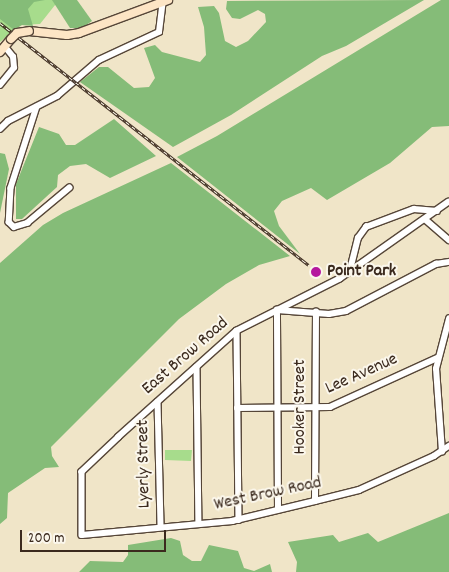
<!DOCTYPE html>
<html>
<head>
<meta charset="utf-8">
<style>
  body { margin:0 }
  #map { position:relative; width:449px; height:572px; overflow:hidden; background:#f0e5c8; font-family:Dekko,sans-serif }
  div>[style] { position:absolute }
  .green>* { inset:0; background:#a7dc8c }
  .forest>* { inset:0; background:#85bc78 }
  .roads { filter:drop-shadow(1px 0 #564638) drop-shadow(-1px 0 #564638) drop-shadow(0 1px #564638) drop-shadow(0 -1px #564638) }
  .street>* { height:5.5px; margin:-2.75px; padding:0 2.75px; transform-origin:2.75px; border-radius:2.75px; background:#fff }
  .secondary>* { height:8px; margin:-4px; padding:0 4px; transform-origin:4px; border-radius:4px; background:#fde5c5 }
  .rail>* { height:3px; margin-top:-1.5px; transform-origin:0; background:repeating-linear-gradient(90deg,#fbf7ec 0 4px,#3b2a1e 0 8px); box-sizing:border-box; border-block:1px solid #3b2a1e }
  .bridges { filter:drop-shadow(1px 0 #564638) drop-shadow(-1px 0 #564638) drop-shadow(0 1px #564638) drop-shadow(0 -1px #564638) }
  .secondary-bridge>* { height:8px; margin:-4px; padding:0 4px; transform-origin:4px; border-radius:4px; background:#fde5c5 }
  .dots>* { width:14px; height:14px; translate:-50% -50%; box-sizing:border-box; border:2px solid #fbf7ec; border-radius:50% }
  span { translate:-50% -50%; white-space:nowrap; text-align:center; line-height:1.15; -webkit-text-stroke:4px #fbf7ec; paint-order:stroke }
  .poi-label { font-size:18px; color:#3b2a1e; font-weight:700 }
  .left { translate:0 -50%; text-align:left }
  .street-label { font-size:18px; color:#3b2a1e }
  .scale { position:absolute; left:20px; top:530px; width:146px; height:22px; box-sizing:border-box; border:2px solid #3b2a1e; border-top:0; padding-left:6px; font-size:15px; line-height:18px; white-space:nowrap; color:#3b2a1e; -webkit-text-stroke:4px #fbf7ec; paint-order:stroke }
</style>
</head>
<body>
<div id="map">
  <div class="green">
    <i style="clip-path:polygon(0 0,59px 0,40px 24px,20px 25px,0 42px)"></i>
    <i style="clip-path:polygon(165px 450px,192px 450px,191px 461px,165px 460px)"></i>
  </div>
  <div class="forest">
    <i style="clip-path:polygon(0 0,45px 0,34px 2px,28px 9px,33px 26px,22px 25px,14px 30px,0 19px)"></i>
    <i style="clip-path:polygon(52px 0,77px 0,92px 21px,82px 28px,70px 28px)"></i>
    <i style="clip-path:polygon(424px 0,346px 46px,322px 56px,231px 115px,173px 147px,80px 82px,99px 67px,108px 67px,134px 88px,149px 87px,155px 78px,144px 48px,155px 45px,162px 52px,200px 62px,206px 55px,204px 27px,198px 7px,214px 6px,219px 13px,225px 41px,236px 47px,248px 41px,266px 22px,265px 14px,258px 10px,240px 19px,232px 18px,226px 9px,227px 1px)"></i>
    <i style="clip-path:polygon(441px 0,449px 0,449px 126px,432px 127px,390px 163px,327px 200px,311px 188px,282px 201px,274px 211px,279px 226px,300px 254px,177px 157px,217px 136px)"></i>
    <i style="clip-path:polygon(114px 119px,156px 156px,110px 178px,86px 164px,70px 166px,58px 175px,57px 187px,22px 219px,16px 219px,16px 184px,39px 127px,59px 134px,66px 145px,75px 145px)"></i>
    <i style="clip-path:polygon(0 153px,5px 154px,9px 169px,0 213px)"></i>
    <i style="clip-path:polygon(171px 163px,290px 256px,259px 265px,226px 284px,179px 319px,51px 447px,52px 456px,59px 467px,45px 468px,8px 493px,7px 518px,0 524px,0 263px,43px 225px,63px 213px)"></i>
    <i style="clip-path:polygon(449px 513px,449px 572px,296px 572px,297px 562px,288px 542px,333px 535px,339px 542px,368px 533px,378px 542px)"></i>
    <i style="clip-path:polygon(171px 538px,180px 541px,183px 555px,192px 561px,201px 561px,209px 545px,238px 551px,244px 568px,254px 571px,270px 564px,272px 572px,79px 572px,90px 561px,123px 562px,128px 555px,128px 545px)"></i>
  </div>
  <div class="roads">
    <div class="street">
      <i style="left:0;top:85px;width:22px;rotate:-51deg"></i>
      <i style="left:14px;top:68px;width:11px;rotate:-95deg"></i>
      <i style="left:13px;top:57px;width:13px;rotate:-129deg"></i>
      <i style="left:37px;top:107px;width:85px;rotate:107.8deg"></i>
      <i style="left:11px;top:188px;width:34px;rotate:93deg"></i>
      <i style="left:9px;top:222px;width:7px;rotate:45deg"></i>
      <i style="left:14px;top:227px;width:14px;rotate:-17deg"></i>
      <i style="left:27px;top:223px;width:55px;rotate:-39.8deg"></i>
      <i style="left:0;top:129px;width:11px;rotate:-45deg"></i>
      <i style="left:8px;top:121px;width:55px;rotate:-27deg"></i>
      <i style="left:57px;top:96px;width:55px;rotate:-40.6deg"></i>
      <i style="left:99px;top:60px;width:66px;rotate:-25deg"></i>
      <i style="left:159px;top:32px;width:31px;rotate:-83deg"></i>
      <i style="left:449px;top:202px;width:133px;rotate:144.8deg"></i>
      <i style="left:340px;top:279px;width:115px;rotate:153.2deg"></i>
      <i style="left:237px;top:331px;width:159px;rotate:138.1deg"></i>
      <i style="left:119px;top:437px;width:51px;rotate:136.6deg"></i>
      <i style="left:82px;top:472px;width:63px;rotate:90deg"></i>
      <i style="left:82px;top:535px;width:151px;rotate:-5.3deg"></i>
      <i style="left:232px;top:521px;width:85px;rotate:-13.5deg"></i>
      <i style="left:315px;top:501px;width:45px;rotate:-14deg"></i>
      <i style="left:359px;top:490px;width:82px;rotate:-24.4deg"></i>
      <i style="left:434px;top:456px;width:18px;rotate:-34deg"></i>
      <i style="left:425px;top:219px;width:32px;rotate:41deg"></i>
      <i style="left:350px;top:270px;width:33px;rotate:-76deg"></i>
      <i style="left:358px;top:238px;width:14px;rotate:-54deg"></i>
      <i style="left:366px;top:227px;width:51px;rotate:-20.6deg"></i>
      <i style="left:414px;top:209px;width:23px;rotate:5deg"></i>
      <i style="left:237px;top:331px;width:189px;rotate:89.4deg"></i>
      <i style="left:197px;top:367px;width:157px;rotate:89.3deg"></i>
      <i style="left:158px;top:402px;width:123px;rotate:88.6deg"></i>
      <i style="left:237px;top:408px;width:93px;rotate:-0.6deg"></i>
      <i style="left:330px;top:407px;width:118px;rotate:-24.6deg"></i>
      <i style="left:442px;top:452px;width:83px;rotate:-94.1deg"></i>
      <i style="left:436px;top:369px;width:52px;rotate:-75.4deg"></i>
      <i style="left:315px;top:501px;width:189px;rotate:-89.7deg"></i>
      <i style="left:278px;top:510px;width:200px;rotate:-90.3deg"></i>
      <i style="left:277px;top:310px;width:52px;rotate:4.4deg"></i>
      <i style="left:329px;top:314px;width:17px;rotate:-10deg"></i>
      <i style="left:346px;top:311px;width:102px;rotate:-27.6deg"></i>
      <i style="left:436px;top:264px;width:13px;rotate:-9deg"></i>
    </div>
    <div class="secondary">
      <i style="left:29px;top:31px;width:38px;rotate:6deg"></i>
      <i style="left:67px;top:35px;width:12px;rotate:-9deg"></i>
      <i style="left:79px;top:33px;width:95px;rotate:-20.3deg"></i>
      <i style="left:0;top:52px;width:17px;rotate:-50deg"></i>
    </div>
  </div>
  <div class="rail">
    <i style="left:0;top:23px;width:392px;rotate:38.1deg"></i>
  </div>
  <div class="bridges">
    <div class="secondary-bridge">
      <i style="left:11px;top:39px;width:8px;rotate:-45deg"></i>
      <i style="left:17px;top:33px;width:12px;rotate:-9deg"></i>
    </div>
  </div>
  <div class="dots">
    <i style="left:316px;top:272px;background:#b5179e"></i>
  </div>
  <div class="poi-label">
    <span class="left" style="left:327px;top:272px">Point Park</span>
  </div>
  <div class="street-label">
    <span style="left:186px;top:357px;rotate:-41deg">East Brow Road</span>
    <span style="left:362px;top:375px;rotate:-24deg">Lee Avenue</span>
    <span style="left:301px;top:407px;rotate:-90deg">Hooker Street</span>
    <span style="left:145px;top:464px;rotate:-91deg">Lyerly Street</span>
    <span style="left:268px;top:495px;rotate:-12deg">West Brow Road</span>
  </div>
  <div class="scale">200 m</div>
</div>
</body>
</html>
